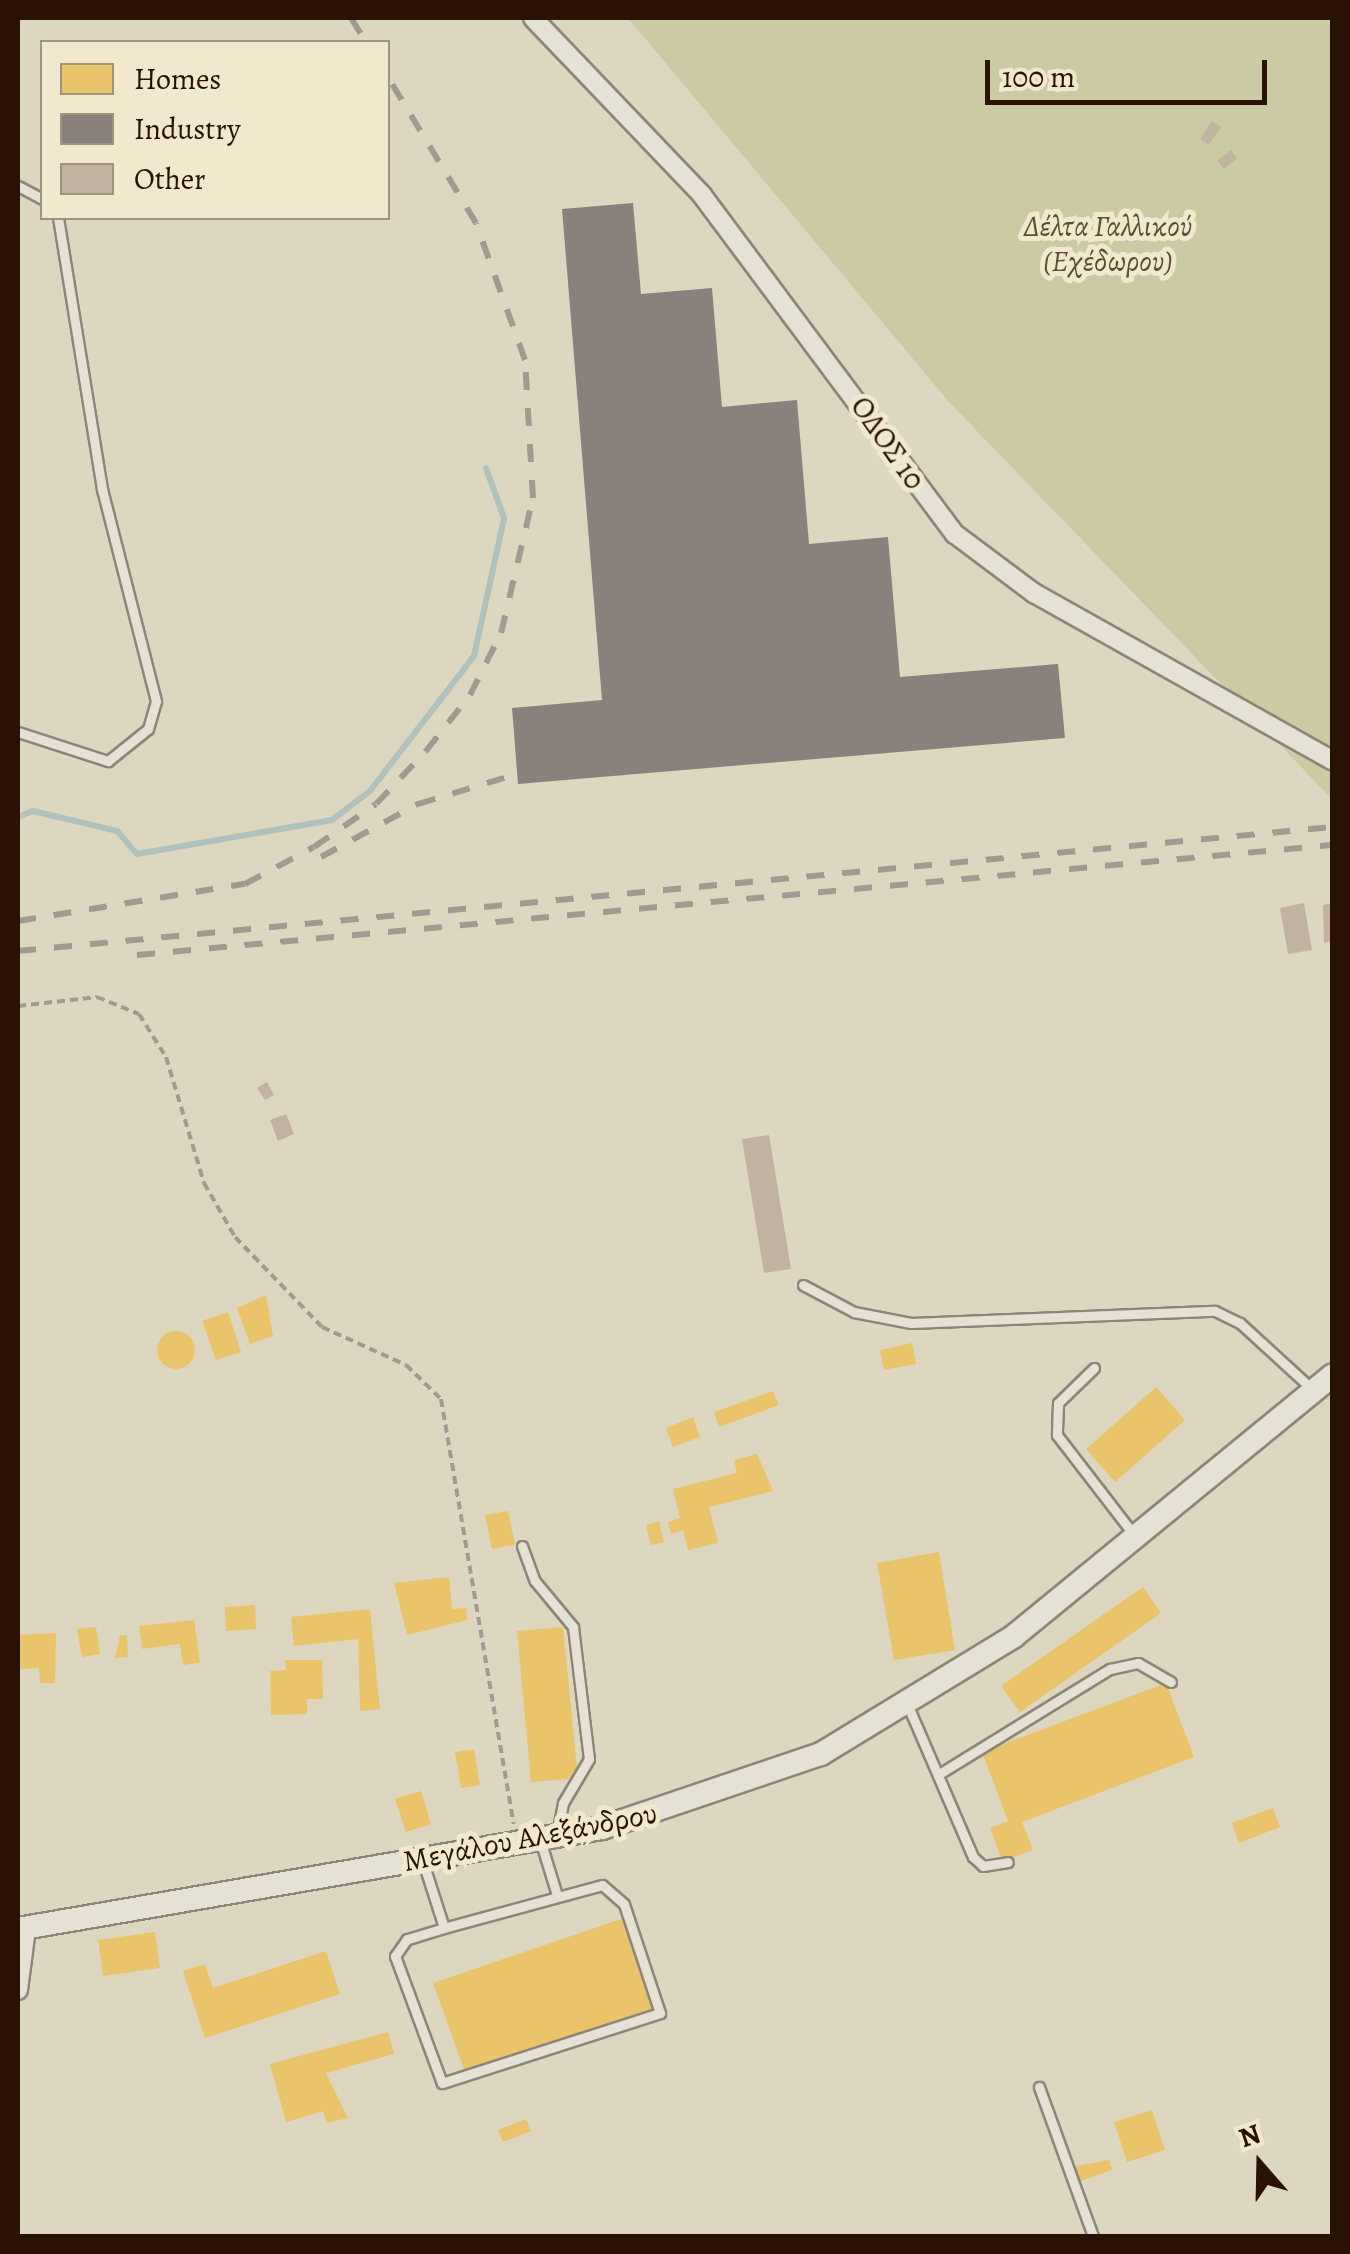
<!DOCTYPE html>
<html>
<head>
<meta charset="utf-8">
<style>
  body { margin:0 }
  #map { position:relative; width:1350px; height:2254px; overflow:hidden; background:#ddd7c0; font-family:Alegreya,serif }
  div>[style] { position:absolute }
  .green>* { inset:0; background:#cbcaa2 }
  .homes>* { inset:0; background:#e9c46a }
  .round { border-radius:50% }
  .industry>* { inset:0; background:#8a817c }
  .stream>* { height:6px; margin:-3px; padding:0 3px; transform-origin:3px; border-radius:3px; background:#b1c1bb }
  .building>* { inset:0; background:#c2b2a0 }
  .path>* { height:4px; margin-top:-2px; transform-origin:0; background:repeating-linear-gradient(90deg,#a09b91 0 8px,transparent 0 13px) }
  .roads { filter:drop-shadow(2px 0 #8d8678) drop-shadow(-2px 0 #8d8678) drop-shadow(0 2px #8d8678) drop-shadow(0 -2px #8d8678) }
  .lane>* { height:9px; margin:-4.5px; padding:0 4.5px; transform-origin:4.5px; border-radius:4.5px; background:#e5e1d5 }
  .street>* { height:18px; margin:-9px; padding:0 9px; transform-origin:9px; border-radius:9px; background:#e5e1d5 }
  .secondary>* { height:22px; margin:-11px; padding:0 11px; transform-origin:11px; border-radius:11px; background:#e5e1d5 }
  .rail>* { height:6px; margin-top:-3px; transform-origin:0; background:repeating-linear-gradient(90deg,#a09b91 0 18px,transparent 0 36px) }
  span { translate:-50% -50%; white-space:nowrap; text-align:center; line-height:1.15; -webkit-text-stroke:10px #f1e9ce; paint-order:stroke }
  .park-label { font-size:30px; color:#5c4e32; font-style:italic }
  .street-label { font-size:30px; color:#291103 }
  .frame { position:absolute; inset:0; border:20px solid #291103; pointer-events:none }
  .legend { position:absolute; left:40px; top:40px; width:350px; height:180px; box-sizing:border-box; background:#f1e9ce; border:2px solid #a1937d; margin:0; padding:12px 18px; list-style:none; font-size:30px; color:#291103 }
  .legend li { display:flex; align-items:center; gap:20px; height:50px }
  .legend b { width:50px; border:2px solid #a1937d }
  .north { position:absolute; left:1210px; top:2114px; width:100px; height:100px; -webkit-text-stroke:8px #f1e9ce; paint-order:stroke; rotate:340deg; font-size:28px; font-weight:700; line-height:40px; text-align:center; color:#291103 }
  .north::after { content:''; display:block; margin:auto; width:35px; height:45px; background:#291103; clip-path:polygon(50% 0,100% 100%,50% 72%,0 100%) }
  .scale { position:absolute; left:985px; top:60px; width:282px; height:45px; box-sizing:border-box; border:5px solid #291103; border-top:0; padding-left:12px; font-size:30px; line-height:35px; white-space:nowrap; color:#291103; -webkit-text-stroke:8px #f1e9ce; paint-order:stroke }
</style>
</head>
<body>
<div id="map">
  <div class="green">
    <i style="clip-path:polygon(628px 18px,1332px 18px,1332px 799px,949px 402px)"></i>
  </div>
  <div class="homes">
    <i style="clip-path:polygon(266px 1295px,273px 1336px,250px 1344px,237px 1308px)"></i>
    <i style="clip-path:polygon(228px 1312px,241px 1352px,216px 1360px,202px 1321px)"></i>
    <i class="round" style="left:157px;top:1331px;width:38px;height:38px"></i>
    <i style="clip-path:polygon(912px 1343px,916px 1364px,884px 1370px,880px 1350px)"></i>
    <i style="clip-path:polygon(1156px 1387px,1185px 1420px,1115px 1482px,1086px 1449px)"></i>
    <i style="clip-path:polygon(773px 1391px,779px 1405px,719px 1427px,714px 1412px)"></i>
    <i style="clip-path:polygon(693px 1417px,700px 1437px,673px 1447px,666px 1428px)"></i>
    <i style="clip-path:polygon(757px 1454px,773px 1491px,709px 1507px,718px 1543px,688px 1550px,683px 1530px,671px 1534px,668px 1522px,680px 1518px,673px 1489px,737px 1473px,734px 1460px)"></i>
    <i style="clip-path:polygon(508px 1511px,515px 1545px,492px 1549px,485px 1515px)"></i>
    <i style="clip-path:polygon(659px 1521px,664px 1542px,651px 1545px,646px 1525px)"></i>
    <i style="clip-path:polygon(939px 1552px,955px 1650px,894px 1660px,877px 1563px)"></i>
    <i style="clip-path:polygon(449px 1577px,452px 1609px,466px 1608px,467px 1620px,407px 1635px,394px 1583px)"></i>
    <i style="clip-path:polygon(1143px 1587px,1161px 1613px,1020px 1712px,1001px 1686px)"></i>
    <i style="clip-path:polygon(255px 1605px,256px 1629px,226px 1631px,225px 1607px)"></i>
    <i style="clip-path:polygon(370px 1609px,380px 1709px,360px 1711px,358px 1639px,294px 1646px,291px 1617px)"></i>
    <i style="clip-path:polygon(194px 1620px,200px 1663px,183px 1665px,180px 1644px,142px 1649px,139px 1626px)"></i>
    <i style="clip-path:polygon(96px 1627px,100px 1654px,82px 1657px,77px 1629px)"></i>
    <i style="clip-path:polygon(563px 1627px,578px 1778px,531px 1782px,517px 1631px)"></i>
    <i style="clip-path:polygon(56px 1633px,55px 1683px,40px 1683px,39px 1668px,18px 1669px,18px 1635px)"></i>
    <i style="clip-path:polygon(120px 1635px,127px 1635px,128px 1657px,115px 1658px)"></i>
    <i style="clip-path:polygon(285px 1660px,322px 1660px,323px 1699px,307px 1699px,307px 1714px,271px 1715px,270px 1671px,286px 1670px)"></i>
    <i style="clip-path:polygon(1166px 1683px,1194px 1757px,1022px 1822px,1033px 1850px,1002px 1861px,990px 1828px,1008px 1821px,982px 1752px)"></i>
    <i style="clip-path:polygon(474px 1749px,480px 1785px,461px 1788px,455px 1752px)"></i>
    <i style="clip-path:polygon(421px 1791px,431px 1824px,406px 1832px,395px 1799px)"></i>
    <i style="clip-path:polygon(1273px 1808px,1280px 1827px,1239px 1843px,1232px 1823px)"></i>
    <i style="clip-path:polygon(624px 1918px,657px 2013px,468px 2080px,433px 1983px)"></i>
    <i style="clip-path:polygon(155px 1932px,160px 1968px,103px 1976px,98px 1940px)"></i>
    <i style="clip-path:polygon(326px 1951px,340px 1994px,205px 2038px,183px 1971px,205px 1964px,213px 1988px)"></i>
    <i style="clip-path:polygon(388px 2032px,394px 2054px,326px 2073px,348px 2118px,327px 2123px,323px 2111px,286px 2122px,270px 2064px)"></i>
    <i style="clip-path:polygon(1152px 2110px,1165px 2150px,1127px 2162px,1114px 2122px)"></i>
    <i style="clip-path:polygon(526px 2119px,531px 2131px,503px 2142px,498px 2130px)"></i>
    <i style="clip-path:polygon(1109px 2160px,1112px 2170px,1075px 2183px,1070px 2167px)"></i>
  </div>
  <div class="industry">
    <i style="clip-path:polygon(633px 203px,641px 294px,712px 288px,722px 407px,797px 400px,809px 544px,888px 537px,900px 677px,1058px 664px,1065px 738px,518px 784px,512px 708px,602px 700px,562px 209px)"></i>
  </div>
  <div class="stream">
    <i style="left:18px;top:817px;width:16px;rotate:-22deg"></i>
    <i style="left:33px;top:811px;width:86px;rotate:13.4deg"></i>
    <i style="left:117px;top:831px;width:30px;rotate:49deg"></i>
    <i style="left:137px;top:854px;width:198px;rotate:-9.9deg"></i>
    <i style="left:332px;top:820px;width:48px;rotate:-37.3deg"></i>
    <i style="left:370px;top:791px;width:170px;rotate:-52.4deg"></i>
    <i style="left:474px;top:656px;width:141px;rotate:-77.7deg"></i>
    <i style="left:504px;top:518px;width:53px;rotate:-109.8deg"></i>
  </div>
  <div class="building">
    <i style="clip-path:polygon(1212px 121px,1221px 127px,1209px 145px,1200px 139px)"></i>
    <i style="clip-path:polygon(1231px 150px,1237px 158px,1224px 169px,1217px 161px)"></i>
    <i style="clip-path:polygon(1304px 903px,1312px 950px,1288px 954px,1280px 908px)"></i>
    <i style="clip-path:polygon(1332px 903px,1332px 941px,1324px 943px,1323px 905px)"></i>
    <i style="clip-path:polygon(267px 1082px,274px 1095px,265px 1100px,257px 1088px)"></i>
    <i style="clip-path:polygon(286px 1114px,294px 1134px,278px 1141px,270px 1120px)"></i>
    <i style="clip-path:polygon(769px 1135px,791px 1269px,764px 1273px,742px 1139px)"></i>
  </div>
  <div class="path">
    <i style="left:18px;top:1006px;width:80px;rotate:-6.5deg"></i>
    <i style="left:97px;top:997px;width:45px;rotate:22deg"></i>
    <i style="left:139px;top:1014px;width:51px;rotate:57.9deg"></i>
    <i style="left:166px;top:1057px;width:132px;rotate:73.2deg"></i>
    <i style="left:204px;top:1183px;width:62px;rotate:60.1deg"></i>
    <i style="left:235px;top:1237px;width:125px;rotate:46deg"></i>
    <i style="left:322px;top:1327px;width:92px;rotate:24.3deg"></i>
    <i style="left:406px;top:1365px;width:49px;rotate:44.2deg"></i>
    <i style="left:441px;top:1399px;width:431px;rotate:80.3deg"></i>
  </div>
  <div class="roads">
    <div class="lane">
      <i style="left:18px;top:186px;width:27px;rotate:28deg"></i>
      <i style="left:18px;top:732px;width:95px;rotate:17.9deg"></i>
      <i style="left:108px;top:761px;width:51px;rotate:-38.7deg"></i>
      <i style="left:148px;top:729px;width:29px;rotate:-74deg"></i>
      <i style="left:156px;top:701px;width:219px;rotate:-104.3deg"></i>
      <i style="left:102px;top:489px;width:275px;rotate:-99.2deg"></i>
      <i style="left:803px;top:1285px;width:58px;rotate:27.9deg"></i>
      <i style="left:854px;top:1312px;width:58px;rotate:10.9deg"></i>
      <i style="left:911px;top:1323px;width:304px;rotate:-2.3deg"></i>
      <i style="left:1215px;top:1311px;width:28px;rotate:26deg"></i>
      <i style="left:1240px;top:1323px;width:98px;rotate:42.5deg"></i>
      <i style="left:1094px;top:1368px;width:50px;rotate:135.8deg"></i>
      <i style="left:1058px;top:1403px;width:32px;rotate:92deg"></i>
      <i style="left:1057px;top:1435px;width:126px;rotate:52.4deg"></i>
      <i style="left:522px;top:1546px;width:37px;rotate:70deg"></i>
      <i style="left:535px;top:1581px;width:60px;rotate:50.4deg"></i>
      <i style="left:573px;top:1627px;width:133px;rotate:83.1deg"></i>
      <i style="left:589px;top:1759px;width:51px;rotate:120.6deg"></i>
      <i style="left:563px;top:1803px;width:33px;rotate:101deg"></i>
      <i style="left:908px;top:1706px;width:164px;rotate:66.7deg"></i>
      <i style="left:973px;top:1857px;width:13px;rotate:42deg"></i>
      <i style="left:983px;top:1866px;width:25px;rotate:-9deg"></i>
      <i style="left:939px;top:1774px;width:201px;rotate:-31.6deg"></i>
      <i style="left:1110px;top:1669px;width:29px;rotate:-12deg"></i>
      <i style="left:1138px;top:1663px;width:38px;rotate:30deg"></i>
      <i style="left:541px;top:1843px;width:51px;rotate:73deg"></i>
      <i style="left:423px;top:1862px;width:69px;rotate:72.3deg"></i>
      <i style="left:444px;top:1928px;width:39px;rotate:163deg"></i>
      <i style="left:407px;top:1939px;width:21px;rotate:125deg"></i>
      <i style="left:395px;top:1956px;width:135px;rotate:69.7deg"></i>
      <i style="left:442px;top:2083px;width:229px;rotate:-17.8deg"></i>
      <i style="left:660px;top:2013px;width:115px;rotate:-108.3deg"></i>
      <i style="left:624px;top:1904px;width:29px;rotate:-139deg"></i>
      <i style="left:602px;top:1885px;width:164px;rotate:164.8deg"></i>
      <i style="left:1039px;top:2087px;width:158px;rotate:70.1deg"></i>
    </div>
    <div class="street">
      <i style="left:533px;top:18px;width:245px;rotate:46.3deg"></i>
      <i style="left:702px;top:195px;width:423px;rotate:53.3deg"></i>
      <i style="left:955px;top:534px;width:99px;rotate:36.8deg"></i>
      <i style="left:1034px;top:593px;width:342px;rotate:29.3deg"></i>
      <i style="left:18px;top:1990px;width:63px;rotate:-82.6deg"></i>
    </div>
    <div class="secondary">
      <i style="left:18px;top:1929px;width:593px;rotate:-9.81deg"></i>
      <i style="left:602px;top:1828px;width:231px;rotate:-18.7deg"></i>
      <i style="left:821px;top:1754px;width:226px;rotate:-31.4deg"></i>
      <i style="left:1014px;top:1636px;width:411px;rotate:-39.3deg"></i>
    </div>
  </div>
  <div class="rail">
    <i style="left:351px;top:18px;width:28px;rotate:58deg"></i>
    <i style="left:321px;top:857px;width:111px;rotate:-28.7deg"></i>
    <i style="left:418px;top:804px;width:103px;rotate:-16.9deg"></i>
    <i style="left:18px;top:921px;width:230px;rotate:-9.3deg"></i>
    <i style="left:245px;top:884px;width:78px;rotate:-28.2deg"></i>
    <i style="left:314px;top:847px;width:75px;rotate:-34.7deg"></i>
    <i style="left:376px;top:804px;width:73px;rotate:-46.7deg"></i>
    <i style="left:426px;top:751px;width:71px;rotate:-51.8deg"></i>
    <i style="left:470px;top:695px;width:69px;rotate:-63.4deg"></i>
    <i style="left:501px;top:633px;width:139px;rotate:-76.7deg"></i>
    <i style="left:533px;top:498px;width:138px;rotate:-93.3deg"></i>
    <i style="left:525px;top:360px;width:145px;rotate:-109.7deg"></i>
    <i style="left:476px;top:223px;width:170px;rotate:-121.1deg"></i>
    <i style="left:18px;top:951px;width:1320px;rotate:-5.39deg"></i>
    <i style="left:137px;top:955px;width:1200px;rotate:-5.26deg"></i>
  </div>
  <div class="park-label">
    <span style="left:1108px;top:243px">Δέλτα Γαλλικού<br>(Εχέδωρου)</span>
  </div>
  <div class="street-label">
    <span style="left:888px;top:443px;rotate:55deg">ΟΔΟΣ 10</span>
    <span style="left:530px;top:1837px;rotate:-11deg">Μεγάλου Αλεξάνδρου</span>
  </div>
  <div class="frame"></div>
  <ul class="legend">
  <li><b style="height:28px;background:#e9c46a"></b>Homes</li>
  <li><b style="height:28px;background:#8a817c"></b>Industry</li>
  <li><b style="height:28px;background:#c2b2a0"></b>Other</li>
  </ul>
  <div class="north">N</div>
  <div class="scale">100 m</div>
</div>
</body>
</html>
